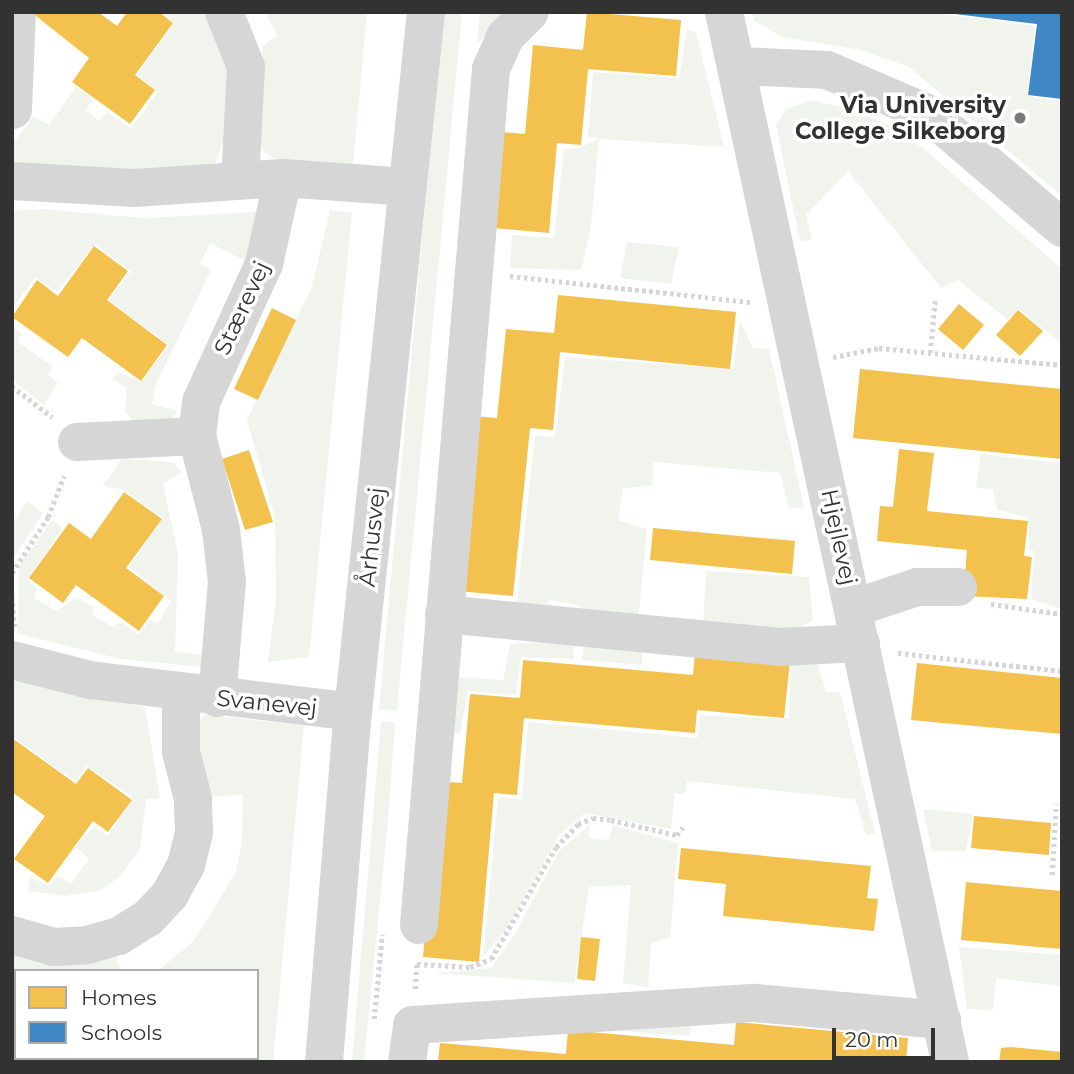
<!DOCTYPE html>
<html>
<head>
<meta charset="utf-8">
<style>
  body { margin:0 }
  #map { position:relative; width:1074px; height:1074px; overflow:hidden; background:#fff; font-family:Montserrat,sans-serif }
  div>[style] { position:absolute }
  .green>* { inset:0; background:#f0f4ed }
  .water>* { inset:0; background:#dce8f2 }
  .homes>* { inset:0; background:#f2c14e }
  .schools>* { inset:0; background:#3f88c5 }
  .path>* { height:4.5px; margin-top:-2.25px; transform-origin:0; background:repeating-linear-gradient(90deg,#d5d5d5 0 3.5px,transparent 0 7px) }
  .minor>* { height:38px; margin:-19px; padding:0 19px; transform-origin:19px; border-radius:19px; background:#d6d6d6 }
  .dots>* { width:19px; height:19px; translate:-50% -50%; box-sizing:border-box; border:4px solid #fff; border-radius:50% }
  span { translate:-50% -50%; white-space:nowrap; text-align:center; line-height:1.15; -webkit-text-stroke:7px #fff; paint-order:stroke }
  .poi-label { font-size:23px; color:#323232; font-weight:700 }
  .right { translate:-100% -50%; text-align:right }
  .street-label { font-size:23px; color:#323232 }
  .frame { position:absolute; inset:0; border:14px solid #323232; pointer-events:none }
  .legend { position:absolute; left:14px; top:969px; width:245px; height:91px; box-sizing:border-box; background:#fff; border:2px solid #adadad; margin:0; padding:9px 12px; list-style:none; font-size:21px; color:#323232 }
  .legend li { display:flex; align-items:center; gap:14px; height:35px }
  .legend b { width:35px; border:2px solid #adadad }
  .scale { position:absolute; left:832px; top:1028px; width:103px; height:32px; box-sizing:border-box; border:4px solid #323232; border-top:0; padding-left:9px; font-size:21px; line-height:24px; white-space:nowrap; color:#323232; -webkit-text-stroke:5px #fff; paint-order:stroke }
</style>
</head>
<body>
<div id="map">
  <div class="green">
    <i style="clip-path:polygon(161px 12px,205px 12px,229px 64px,225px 136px,216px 162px,203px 170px,12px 167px,12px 138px,16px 140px,33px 117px,49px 125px,76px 87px,94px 98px,86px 110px,99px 121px,108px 112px,131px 128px,158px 92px,137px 75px,174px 23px)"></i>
    <i style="clip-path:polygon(265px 12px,367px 12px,353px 165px,282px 161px,269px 156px,258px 144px,263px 46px,277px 36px)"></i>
    <i style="clip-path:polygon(443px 12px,462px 12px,397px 711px,379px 709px)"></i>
    <i style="clip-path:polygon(480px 12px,507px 12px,477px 44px)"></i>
    <i style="clip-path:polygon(752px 12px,929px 12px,1035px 26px,1027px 96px,1062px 101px,1062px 196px,909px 67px,860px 50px,783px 37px,754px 21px)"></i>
    <i style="clip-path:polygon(687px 30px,696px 32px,724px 147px,599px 139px,591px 227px,581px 270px,510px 268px,512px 235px,554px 238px,564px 149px,580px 148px,598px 139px,588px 136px,593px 72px,679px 78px)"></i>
    <i style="clip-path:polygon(812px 100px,851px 109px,886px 124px,923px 148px,1062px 269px,1062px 343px,1018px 309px,1008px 320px,958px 280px,941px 288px,848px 171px,806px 215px,812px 240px,800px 241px,776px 125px,786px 109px)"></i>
    <i style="clip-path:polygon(41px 209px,144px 218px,257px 212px,248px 262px,210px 243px,200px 264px,211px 270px,157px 382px,152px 404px,178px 411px,167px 426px,138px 427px,125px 412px,127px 388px,112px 379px,118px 372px,141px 382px,169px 345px,108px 300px,131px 271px,95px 244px,57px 292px,35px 278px,12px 309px,12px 211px)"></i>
    <i style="clip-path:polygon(330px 210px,352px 213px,309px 657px,268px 662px,276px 599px,275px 518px,247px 420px,312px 287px)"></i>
    <i style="clip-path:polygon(627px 242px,679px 247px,671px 284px,620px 278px)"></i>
    <i style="clip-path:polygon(740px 320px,753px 348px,769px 349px,804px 507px,789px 508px,780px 473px,654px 462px,652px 485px,623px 489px,618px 520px,647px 529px,638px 622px,587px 617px,578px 605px,548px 600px,546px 615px,516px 609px,535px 436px,555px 437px,565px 357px,733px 369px)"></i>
    <i style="clip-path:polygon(12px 325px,22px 334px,18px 342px,53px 367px,48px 375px,58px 383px,44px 405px,12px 380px)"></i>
    <i style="clip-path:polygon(981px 454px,1062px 463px,1062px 609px,1031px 599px,1034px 551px,1029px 550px,1029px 517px,997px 510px,993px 490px,976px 487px)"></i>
    <i style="clip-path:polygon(122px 459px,173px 462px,182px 472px,163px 484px,178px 553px,175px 652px,204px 655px,202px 667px,121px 659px,18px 634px,19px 567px,52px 520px,63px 528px,27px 580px,37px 588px,34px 598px,57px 611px,76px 598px,95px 607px,92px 615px,113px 627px,121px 622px,138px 634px,150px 620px,158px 623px,171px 601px,129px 567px,163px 518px,124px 490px,103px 485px)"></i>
    <i style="clip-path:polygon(27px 501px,43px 513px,12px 560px,12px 518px,16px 520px)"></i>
    <i style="clip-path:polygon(706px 571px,809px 577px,813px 620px,786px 636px,703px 627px)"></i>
    <i style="clip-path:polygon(585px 639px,642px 645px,642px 665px,582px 660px)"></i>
    <i style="clip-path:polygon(574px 640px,573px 659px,521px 657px,516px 695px,468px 691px,460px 734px,454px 733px,459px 677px,503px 680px,510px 644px)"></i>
    <i style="clip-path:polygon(791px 657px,816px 658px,826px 692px,840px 692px,875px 833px,866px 835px,855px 799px,687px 781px,685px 794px,675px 793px,671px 829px,585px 813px,558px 836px,508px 927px,483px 957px,498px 798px,522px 799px,528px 722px,697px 738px,700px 715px,789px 719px)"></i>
    <i style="clip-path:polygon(12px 679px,145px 707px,160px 798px,146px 799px,140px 849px,118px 878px,99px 891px,65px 896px,28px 891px,30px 877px,49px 886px,58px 876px,71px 884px,89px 859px,76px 847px,94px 826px,108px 836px,133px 797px,87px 766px,76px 782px,12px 736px)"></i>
    <i style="clip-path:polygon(204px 715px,304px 725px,273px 1062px,250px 1058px,257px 1058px,257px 971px,157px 971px,193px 942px,235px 874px,242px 843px,243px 794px,211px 797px,199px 754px,196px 725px)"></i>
    <i style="clip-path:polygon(381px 721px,395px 723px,388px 821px,364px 1062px,352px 1062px)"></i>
    <i style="clip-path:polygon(923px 809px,973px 814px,966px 851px,932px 851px)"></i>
    <i style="clip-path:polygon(591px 824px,588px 838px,609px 840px,613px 825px,678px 843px,670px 937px,651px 944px,648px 987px,623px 983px,631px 885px,589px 887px,574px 983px,435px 973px,491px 968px,515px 934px,559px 851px)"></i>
    <i style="clip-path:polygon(959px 947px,1062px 955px,1062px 986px,996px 978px,993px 1010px,967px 1009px)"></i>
    <i style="clip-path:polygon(12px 954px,115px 954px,121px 971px,16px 971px,16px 986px)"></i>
    <i style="clip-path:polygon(692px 1019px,690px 1036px,621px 1031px)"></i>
  </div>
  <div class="water">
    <i style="clip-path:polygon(16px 1016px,16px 1058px,177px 1062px,12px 1062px)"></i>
  </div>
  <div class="homes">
    <i style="clip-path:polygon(31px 12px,98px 12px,117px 26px,127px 12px,159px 12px,173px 23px,135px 75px,155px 90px,130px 124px,72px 82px,89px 58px)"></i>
    <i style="clip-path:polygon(587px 12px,681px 20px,676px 76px,588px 69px,581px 145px,557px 143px,549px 233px,493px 228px,501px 132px,525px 134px,533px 45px,583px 50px)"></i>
    <i style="clip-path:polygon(94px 246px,128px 271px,107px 300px,167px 345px,141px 381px,82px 338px,68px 357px,12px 317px,37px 280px,58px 296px)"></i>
    <i style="clip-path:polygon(558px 295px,736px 312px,730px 369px,560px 352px,553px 430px,530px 428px,513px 596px,457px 591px,474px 416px,497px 418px,506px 329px,554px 333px)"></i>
    <i style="clip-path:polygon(959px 304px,984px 325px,963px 350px,938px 329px)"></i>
    <i style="clip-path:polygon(272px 308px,296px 320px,258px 400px,234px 389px)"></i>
    <i style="clip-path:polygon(1018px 310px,1043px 331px,1020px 356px,996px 335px)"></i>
    <i style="clip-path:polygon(860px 369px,1062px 389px,1062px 459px,853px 438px)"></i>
    <i style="clip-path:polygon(899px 449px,934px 453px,927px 511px,1028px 521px,1024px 556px,1032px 557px,1027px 599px,963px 596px,967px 550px,877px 541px,880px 506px,893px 507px)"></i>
    <i style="clip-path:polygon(249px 450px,273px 522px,245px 530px,222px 459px)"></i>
    <i style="clip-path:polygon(124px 492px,162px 519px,126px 568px,164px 596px,139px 631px,76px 585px,63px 603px,29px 578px,69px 523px,91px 539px)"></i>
    <i style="clip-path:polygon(653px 528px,795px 541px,792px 574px,650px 560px)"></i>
    <i style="clip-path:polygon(695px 653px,790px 661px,784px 718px,697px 710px,695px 733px,524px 718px,517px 795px,494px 793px,479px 962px,423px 957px,438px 781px,462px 783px,470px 694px,520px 698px,523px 660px,693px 675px)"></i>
    <i style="clip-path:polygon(917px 663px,1062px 678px,1062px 734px,911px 720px)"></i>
    <i style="clip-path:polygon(12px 738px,76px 784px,88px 768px,132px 800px,108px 832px,93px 821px,48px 883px,14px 859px,45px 816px,12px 792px)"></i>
    <i style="clip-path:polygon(974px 816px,1051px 823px,1049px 855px,971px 848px)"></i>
    <i style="clip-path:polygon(681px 848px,871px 866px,867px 898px,878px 899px,874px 931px,723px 916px,726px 884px,678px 879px)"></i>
    <i style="clip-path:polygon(966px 882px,1062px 891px,1062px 949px,961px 940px)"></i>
    <i style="clip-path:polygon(581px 937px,600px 939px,595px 981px,577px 979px)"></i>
    <i style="clip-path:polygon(736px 1022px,908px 1038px,906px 1062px,438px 1062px,440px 1043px,566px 1054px,568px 1030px,734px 1045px)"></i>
    <i style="clip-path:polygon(1011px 1047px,1062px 1052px,1062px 1062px,999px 1062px,1001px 1048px)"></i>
  </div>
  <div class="schools">
    <i style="clip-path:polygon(1062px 12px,1062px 99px,1028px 95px,1037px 24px,955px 14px)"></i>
  </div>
  <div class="path">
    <i style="left:510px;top:276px;width:242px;rotate:6.2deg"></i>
    <i style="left:930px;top:353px;width:54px;rotate:-84.7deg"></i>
    <i style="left:833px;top:357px;width:47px;rotate:-11.1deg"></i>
    <i style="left:879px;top:348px;width:184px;rotate:5.3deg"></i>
    <i style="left:12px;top:386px;width:51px;rotate:37.8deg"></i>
    <i style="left:12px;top:573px;width:67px;rotate:-57.3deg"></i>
    <i style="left:48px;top:517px;width:44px;rotate:-68.7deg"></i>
    <i style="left:12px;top:596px;width:31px;rotate:84deg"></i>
    <i style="left:991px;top:604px;width:72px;rotate:8deg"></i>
    <i style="left:898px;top:653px;width:165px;rotate:6.3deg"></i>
    <i style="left:1052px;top:875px;width:71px;rotate:-86.8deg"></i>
    <i style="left:417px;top:964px;width:53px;rotate:3.2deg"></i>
    <i style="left:470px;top:967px;width:22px;rotate:-21deg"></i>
    <i style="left:491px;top:959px;width:129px;rotate:-59.9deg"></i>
    <i style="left:556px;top:847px;width:32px;rotate:-46deg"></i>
    <i style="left:578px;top:824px;width:16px;rotate:-22deg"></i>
    <i style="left:593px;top:818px;width:18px;rotate:6deg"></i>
    <i style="left:611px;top:820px;width:68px;rotate:12.8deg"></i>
    <i style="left:677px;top:835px;width:10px;rotate:-53deg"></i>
    <i style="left:415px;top:989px;width:26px;rotate:-86deg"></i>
    <i style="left:12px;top:993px;width:7px;rotate:56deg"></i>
    <i style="left:374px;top:1019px;width:85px;rotate:-84.6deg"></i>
    <i style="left:46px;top:1058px;width:4px;rotate:63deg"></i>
  </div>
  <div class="minor">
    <i style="left:224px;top:12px;width:59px;rotate:68.2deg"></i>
    <i style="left:246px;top:67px;width:113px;rotate:93deg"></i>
    <i style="left:724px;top:12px;width:1074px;rotate:77.85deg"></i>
    <i style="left:739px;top:66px;width:88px;rotate:2.6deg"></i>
    <i style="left:827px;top:70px;width:111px;rotate:23.3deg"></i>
    <i style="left:929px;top:114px;width:175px;rotate:40.6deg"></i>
    <i style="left:13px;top:110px;width:98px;rotate:-87.7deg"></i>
    <i style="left:12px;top:181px;width:123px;rotate:3.3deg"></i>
    <i style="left:135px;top:188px;width:148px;rotate:-3.9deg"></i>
    <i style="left:283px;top:178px;width:125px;rotate:4.1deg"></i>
    <i style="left:77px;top:442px;width:120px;rotate:-2.9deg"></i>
    <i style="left:854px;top:608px;width:66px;rotate:-18.4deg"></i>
    <i style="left:917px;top:587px;width:41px"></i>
    <i style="left:444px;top:614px;width:338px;rotate:5.6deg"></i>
    <i style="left:780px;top:647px;width:81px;rotate:-2.8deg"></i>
    <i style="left:12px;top:660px;width:81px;rotate:14.4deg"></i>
    <i style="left:90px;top:680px;width:265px;rotate:6.9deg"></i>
    <i style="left:217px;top:698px;width:116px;rotate:-85.1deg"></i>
    <i style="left:227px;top:582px;width:52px;rotate:-96.6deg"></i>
    <i style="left:221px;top:530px;width:97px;rotate:-104.3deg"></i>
    <i style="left:197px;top:436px;width:34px;rotate:-83deg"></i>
    <i style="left:201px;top:402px;width:152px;rotate:-65.5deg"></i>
    <i style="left:264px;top:264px;width:88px;rotate:-77.5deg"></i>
    <i style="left:419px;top:925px;width:859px;rotate:-85.19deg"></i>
    <i style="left:491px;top:69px;width:35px;rotate:-66deg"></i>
    <i style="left:505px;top:37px;width:35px;rotate:-45deg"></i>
    <i style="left:12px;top:935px;width:44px;rotate:15.9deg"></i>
    <i style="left:54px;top:947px;width:33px;rotate:-3deg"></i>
    <i style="left:87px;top:945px;width:33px;rotate:-16deg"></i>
    <i style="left:119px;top:936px;width:34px;rotate:-32deg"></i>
    <i style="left:148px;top:918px;width:33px;rotate:-47deg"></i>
    <i style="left:170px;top:894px;width:33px;rotate:-61deg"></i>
    <i style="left:186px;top:865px;width:34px;rotate:-76deg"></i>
    <i style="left:194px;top:832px;width:33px;rotate:-92deg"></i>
    <i style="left:193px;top:799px;width:49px;rotate:-104.3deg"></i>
    <i style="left:181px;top:752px;width:59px;rotate:-90deg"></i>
    <i style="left:324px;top:1062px;width:351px;rotate:-85.3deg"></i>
    <i style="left:353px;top:712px;width:704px;rotate:-84.05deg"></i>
    <i style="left:407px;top:1062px;width:37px;rotate:-82deg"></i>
    <i style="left:412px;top:1025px;width:344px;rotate:-3.7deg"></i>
    <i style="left:755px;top:1003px;width:188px;rotate:5.2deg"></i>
  </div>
  <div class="dots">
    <i style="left:1020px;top:118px;background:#7a7a7a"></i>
  </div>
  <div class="poi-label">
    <span class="right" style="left:1006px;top:118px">Via University<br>College Silkeborg</span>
  </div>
  <div class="street-label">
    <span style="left:242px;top:308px;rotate:-65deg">Stærevej</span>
    <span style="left:372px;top:537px;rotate:-84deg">Århusvej</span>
    <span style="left:839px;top:537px;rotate:78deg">Hjejlevej</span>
    <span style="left:267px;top:703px;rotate:6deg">Svanevej</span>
  </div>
  <div class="frame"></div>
  <ul class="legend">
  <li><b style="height:19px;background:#f2c14e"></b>Homes</li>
  <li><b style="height:19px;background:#3f88c5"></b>Schools</li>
  </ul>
  <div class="scale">20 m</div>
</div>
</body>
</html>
